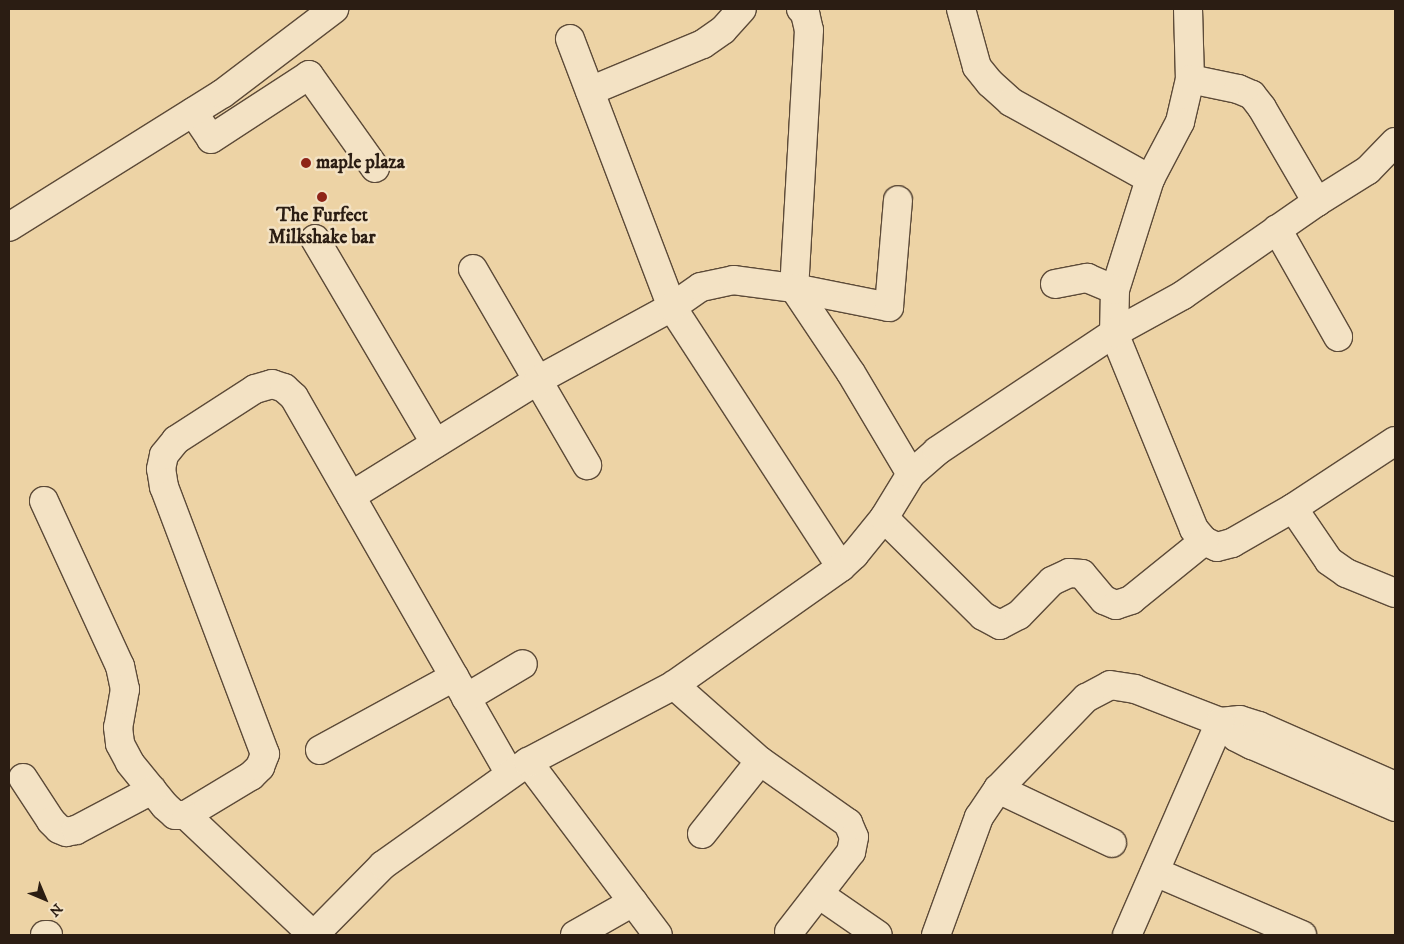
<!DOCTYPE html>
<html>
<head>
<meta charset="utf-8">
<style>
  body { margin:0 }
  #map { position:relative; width:1404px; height:944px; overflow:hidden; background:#edd3a5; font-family:"IM FELL DW Pica",serif }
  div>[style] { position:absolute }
  .roads { filter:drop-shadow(1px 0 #5c4a38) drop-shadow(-1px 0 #5c4a38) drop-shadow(0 1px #5c4a38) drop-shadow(0 -1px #5c4a38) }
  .minor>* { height:28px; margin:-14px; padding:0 14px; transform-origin:14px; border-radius:14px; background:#f3e2c4 }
  .dots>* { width:14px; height:14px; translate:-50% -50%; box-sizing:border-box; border:2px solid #f3e2c4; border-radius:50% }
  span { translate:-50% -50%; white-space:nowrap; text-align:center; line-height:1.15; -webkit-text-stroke:5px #f3e2c4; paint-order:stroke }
  .poi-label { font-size:19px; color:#2b1d13; font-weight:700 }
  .left { translate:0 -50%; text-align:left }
  .frame { position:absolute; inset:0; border:10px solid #2b1d13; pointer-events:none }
  .north { position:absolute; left:20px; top:874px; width:50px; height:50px; -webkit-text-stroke:4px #f3e2c4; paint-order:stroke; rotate:135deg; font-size:14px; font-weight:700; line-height:20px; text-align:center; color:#2b1d13 }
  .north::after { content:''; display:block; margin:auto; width:18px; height:22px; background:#2b1d13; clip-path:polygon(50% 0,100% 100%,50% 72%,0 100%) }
</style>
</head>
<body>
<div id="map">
  <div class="roads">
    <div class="minor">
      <i style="left:801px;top:9px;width:6px;rotate:45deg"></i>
      <i style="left:805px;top:13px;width:17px;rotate:77deg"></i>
      <i style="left:809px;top:30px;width:258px;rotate:93.3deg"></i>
      <i style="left:794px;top:288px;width:102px;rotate:56.2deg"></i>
      <i style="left:851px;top:373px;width:117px;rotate:59.3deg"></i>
      <i style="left:961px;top:9px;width:60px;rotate:74.6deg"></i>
      <i style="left:977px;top:67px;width:21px;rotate:51deg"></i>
      <i style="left:990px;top:83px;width:28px;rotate:42deg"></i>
      <i style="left:1011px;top:102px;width:159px;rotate:29deg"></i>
      <i style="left:1188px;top:9px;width:70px;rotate:88.4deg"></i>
      <i style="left:1190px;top:79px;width:44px;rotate:103.1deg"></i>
      <i style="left:1180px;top:122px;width:64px;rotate:117.8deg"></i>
      <i style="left:1150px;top:179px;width:116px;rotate:107.5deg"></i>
      <i style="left:1115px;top:290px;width:43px;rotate:91.3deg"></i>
      <i style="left:1114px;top:333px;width:212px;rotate:67.8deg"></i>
      <i style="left:1194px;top:529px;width:16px;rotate:50deg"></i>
      <i style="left:1204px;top:541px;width:14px;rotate:25deg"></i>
      <i style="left:1217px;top:547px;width:16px;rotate:-15deg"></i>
      <i style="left:1232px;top:543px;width:70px;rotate:-29.8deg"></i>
      <i style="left:1293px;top:508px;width:122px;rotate:-33.3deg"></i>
      <i style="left:570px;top:39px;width:287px;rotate:69.2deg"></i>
      <i style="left:672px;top:307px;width:310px;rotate:57deg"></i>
      <i style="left:1190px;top:79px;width:49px;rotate:11.8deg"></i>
      <i style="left:1238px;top:89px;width:15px;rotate:23deg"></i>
      <i style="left:1252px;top:95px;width:16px;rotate:52deg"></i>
      <i style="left:1262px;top:108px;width:109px;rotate:59.7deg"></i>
      <i style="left:590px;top:91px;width:122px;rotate:-22.6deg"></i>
      <i style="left:703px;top:44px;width:24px;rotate:-35deg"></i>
      <i style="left:723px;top:30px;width:28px;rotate:-48deg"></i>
      <i style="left:193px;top:112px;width:32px;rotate:56deg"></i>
      <i style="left:211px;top:139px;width:117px;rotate:-33.1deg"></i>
      <i style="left:309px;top:75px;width:114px;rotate:54.6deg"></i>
      <i style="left:9px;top:227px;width:251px;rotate:-32deg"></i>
      <i style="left:222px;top:94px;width:141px;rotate:-37.2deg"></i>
      <i style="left:1277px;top:229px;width:124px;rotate:60.5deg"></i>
      <i style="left:315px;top:239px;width:237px;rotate:59.5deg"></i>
      <i style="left:473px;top:269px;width:227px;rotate:59.8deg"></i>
      <i style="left:1055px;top:284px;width:33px;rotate:-11deg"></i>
      <i style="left:1087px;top:278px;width:30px;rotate:23deg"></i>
      <i style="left:351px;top:496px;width:220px;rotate:-31.8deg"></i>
      <i style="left:538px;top:380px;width:153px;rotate:-28.6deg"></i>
      <i style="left:672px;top:307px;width:35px;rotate:-35deg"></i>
      <i style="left:701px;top:287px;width:33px;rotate:-12deg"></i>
      <i style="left:733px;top:280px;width:62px;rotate:7.5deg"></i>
      <i style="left:794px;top:288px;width:97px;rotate:11.3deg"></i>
      <i style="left:889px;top:307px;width:107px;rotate:-85.2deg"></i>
      <i style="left:44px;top:501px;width:182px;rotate:65.3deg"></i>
      <i style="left:120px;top:666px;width:24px;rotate:78deg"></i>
      <i style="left:125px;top:689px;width:39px;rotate:100deg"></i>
      <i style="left:118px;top:727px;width:17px;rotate:83deg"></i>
      <i style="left:120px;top:744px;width:21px;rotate:62deg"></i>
      <i style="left:130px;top:763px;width:55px;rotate:50.9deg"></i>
      <i style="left:165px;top:806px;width:13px;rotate:42deg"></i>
      <i style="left:175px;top:815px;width:11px"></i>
      <i style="left:186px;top:815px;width:76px;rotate:-31deg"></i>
      <i style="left:251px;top:776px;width:13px;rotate:-45deg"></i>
      <i style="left:260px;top:767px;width:14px;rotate:-69deg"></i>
      <i style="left:265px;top:754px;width:285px;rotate:-110.7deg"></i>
      <i style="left:164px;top:487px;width:18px;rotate:-99deg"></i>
      <i style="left:161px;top:469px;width:14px;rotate:-78deg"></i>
      <i style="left:164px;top:455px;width:19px;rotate:-51deg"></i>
      <i style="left:176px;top:440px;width:94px;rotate:-32.8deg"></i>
      <i style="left:255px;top:389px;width:18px;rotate:-16deg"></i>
      <i style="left:272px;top:384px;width:13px;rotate:18deg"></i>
      <i style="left:284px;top:388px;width:13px;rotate:42deg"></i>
      <i style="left:294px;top:397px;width:434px;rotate:60.2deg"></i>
      <i style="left:1293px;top:508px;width:64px;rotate:55.8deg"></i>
      <i style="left:1329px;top:561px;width:21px;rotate:35deg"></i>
      <i style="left:1346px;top:573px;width:53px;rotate:22.2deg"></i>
      <i style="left:884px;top:518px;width:139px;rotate:44.7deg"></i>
      <i style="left:983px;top:616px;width:19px;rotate:28deg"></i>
      <i style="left:1000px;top:625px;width:21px;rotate:-28deg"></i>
      <i style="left:1019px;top:615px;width:47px;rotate:-45.9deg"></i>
      <i style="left:1052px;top:581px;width:19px;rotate:-25deg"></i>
      <i style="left:1069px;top:573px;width:13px;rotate:4deg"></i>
      <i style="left:1082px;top:574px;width:34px;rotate:50deg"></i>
      <i style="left:1104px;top:600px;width:13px;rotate:23deg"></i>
      <i style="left:1116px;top:605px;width:16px;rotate:-18deg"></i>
      <i style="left:1131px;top:600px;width:94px;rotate:-38.9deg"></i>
      <i style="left:674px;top:685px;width:115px;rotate:41.5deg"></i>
      <i style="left:760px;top:761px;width:108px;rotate:35.2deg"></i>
      <i style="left:848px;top:823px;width:15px;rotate:67deg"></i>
      <i style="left:854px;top:837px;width:15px;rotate:101deg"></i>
      <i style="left:851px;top:852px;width:101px;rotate:127.8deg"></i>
      <i style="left:466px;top:698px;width:66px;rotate:-30.8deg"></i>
      <i style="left:1220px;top:722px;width:20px;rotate:-6deg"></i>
      <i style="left:1240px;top:720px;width:20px;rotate:18deg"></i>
      <i style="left:1259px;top:726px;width:149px;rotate:23.8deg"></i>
      <i style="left:320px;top:750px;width:153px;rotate:-28.6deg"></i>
      <i style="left:528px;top:762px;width:216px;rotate:53.1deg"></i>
      <i style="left:23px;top:778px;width:51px;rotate:56.9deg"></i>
      <i style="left:51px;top:821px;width:11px;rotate:45deg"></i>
      <i style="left:59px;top:829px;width:8px;rotate:23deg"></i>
      <i style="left:66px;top:832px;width:10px;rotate:-11deg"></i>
      <i style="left:76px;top:830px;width:86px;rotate:-27.8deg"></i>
      <i style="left:998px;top:789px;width:126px;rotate:25.3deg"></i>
      <i style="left:186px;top:815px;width:175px;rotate:43.4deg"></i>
      <i style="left:702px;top:834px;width:93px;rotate:-51.5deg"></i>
      <i style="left:1155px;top:872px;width:160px;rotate:23.2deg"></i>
      <i style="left:820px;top:895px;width:70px;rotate:34.6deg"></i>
      <i style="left:45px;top:935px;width:3px"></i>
      <i style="left:314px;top:935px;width:98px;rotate:-45.4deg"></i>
      <i style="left:383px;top:865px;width:178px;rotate:-35.4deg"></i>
      <i style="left:528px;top:762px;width:165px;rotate:-27.8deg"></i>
      <i style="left:674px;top:685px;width:204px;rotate:-35.2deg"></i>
      <i style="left:841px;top:567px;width:18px;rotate:-43deg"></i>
      <i style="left:854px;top:555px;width:48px;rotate:-51deg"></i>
      <i style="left:884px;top:518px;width:52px;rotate:-58.5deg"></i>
      <i style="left:911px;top:474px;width:35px;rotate:-41deg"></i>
      <i style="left:937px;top:451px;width:213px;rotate:-33.7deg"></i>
      <i style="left:1114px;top:333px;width:79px;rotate:-28.8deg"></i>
      <i style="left:1183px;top:295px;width:163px;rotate:-34.8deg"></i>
      <i style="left:1317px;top:202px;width:60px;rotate:-32.1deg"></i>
      <i style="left:1368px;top:170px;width:39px;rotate:-46deg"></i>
      <i style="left:575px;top:935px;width:67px;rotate:-29.6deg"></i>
      <i style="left:936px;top:935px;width:126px;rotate:-70deg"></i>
      <i style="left:979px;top:817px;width:34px;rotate:-56deg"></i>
      <i style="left:998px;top:789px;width:127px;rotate:-46deg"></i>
      <i style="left:1086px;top:698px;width:27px;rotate:-28deg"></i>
      <i style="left:1110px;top:685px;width:25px;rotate:9deg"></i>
      <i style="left:1135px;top:689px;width:91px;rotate:21.2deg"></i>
      <i style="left:1220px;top:722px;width:22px;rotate:43deg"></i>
      <i style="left:1236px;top:737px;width:18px;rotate:27deg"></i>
      <i style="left:1252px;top:745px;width:156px;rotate:23.4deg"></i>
      <i style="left:1127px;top:935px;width:232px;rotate:-66.4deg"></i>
    </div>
  </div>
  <div class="dots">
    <i style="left:306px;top:163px;background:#8f2418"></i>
    <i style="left:322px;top:197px;background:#8f2418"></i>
  </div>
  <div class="poi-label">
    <span class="left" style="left:316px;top:163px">maple plaza</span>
    <span style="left:322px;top:227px">The Furfect<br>Milkshake bar</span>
  </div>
  <div class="frame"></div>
  <div class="north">N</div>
</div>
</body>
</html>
